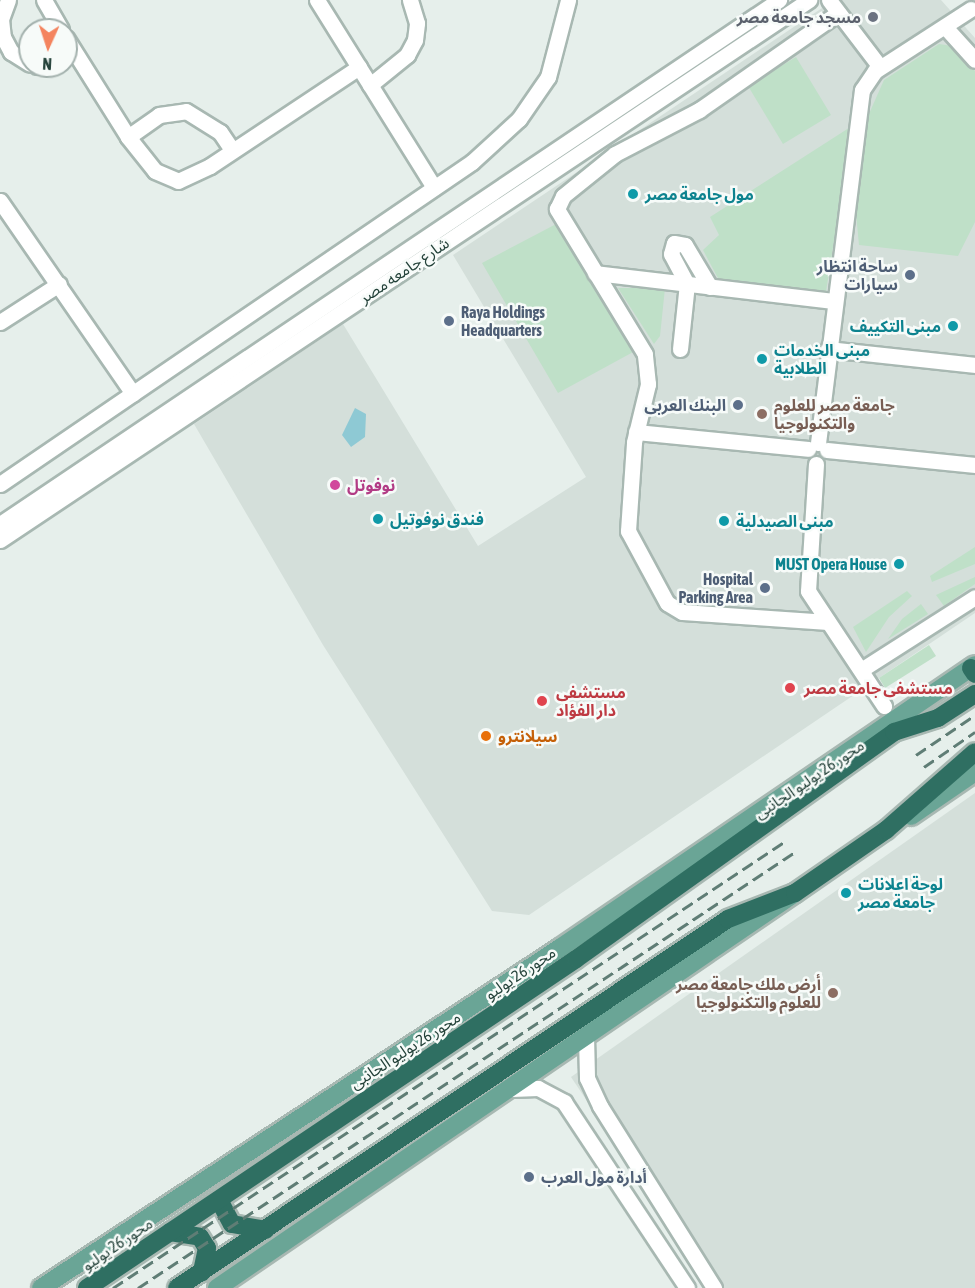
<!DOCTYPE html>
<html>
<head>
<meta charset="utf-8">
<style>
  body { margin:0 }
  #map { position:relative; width:975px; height:1288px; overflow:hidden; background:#e6efeb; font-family:"Asap Condensed","Noto Sans Arabic",sans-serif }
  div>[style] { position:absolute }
  .built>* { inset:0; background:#d4dfda }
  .green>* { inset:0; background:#bfe0c8 }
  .water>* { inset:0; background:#8ec9d4 }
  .roads { filter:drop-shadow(2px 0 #a8b8b2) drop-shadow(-2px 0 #a8b8b2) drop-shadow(0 2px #a8b8b2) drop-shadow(0 -2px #a8b8b2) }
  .minor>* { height:15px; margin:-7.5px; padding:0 7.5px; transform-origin:7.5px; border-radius:7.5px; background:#fff }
  .major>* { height:18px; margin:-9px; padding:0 9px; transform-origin:9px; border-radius:9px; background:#6aa596 }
  .highway>* { height:18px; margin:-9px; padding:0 9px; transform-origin:9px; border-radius:9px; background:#2f6f62 }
  .rail>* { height:3px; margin-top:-1.5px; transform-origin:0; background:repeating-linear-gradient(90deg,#5f7d75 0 12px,transparent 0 18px) }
  .dots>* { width:16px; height:16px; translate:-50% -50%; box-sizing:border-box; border:3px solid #f7fbf9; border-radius:50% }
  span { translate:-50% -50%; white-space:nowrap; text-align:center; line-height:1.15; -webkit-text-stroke:5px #f7fbf9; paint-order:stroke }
  .worship-label { font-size:16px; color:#5b616d; font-weight:700 }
  .right { translate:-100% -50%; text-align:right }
  .culture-label { font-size:16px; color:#0d838f; font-weight:700 }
  .left { translate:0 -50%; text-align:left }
  .service-label { font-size:16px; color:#4e5e75; font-weight:700 }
  .street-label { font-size:16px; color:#24423a }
  .education-label { font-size:16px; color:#785e54; font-weight:700 }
  .hotel-label { font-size:16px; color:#b23c85; font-weight:700 }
  .health-label { font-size:16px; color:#be3a42; font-weight:700 }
  .food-label { font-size:16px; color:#c56008; font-weight:700 }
  .north { position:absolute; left:18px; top:18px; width:60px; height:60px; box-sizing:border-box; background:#f7fbf9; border:2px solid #a3b1ad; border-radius:50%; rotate:183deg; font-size:16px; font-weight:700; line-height:24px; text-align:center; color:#24423a }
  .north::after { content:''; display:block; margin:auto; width:21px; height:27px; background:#f4845f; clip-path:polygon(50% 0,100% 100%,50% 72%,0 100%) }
</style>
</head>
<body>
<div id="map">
  <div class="built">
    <i style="clip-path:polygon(834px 0,941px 0,975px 38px,975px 613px,529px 915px,492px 911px,323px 645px,194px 424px,343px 324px,478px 546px,586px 477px,453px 255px)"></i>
    <i style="clip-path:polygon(975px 793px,975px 1288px,712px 1288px,571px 1077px)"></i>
  </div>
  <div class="green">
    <i style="clip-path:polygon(939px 44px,952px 46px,975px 71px,975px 222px,958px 256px,859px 245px,855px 203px,868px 116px,884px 80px)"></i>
    <i style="clip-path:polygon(796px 57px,831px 115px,783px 144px,748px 86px)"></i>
    <i style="clip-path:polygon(852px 126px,826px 292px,720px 282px,703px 250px,719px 235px,710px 217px)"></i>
    <i style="clip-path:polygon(560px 222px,635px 351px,558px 393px,482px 263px)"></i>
    <i style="clip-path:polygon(618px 288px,665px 288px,660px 336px,654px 344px)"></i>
    <i style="clip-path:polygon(975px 547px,975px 564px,932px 582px,930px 576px)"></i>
    <i style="clip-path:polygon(975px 577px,975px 584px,944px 606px,936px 595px)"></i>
    <i style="clip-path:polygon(907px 591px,912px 596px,889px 617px,866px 652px,853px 627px)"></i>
    <i style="clip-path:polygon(921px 604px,928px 614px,888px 639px,902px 619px)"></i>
    <i style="clip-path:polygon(929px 645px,936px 656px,885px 688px,879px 678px)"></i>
  </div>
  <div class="water">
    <i style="clip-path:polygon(355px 408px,366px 414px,365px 437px,351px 447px,342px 435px)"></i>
  </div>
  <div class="roads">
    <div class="minor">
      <i style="left:8px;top:0;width:20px;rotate:110deg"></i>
      <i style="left:1px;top:19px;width:18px;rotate:84deg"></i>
      <i style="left:3px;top:37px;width:17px;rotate:62deg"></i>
      <i style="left:11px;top:52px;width:22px;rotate:32deg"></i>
      <i style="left:44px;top:0;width:34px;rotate:60deg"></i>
      <i style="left:317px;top:0;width:221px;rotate:58deg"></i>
      <i style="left:829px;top:0;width:84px;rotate:52.7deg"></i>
      <i style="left:946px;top:28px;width:43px;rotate:47.8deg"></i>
      <i style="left:66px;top:38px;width:117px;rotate:57.9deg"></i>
      <i style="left:128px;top:137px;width:43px;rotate:51.5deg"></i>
      <i style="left:155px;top:171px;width:25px;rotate:23deg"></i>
      <i style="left:178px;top:181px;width:35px;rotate:-25deg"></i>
      <i style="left:210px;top:166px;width:179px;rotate:-33.6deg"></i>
      <i style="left:37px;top:66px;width:15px"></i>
      <i style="left:370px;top:85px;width:48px;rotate:-39deg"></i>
      <i style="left:407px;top:55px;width:17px;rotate:-62deg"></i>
      <i style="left:415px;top:40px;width:17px;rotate:-83deg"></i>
      <i style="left:417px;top:23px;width:24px;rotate:-107deg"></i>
      <i style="left:128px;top:137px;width:38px;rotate:-35deg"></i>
      <i style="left:159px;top:115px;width:27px;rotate:-8deg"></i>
      <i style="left:186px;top:111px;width:40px;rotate:32deg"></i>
      <i style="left:220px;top:132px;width:22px;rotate:56deg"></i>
      <i style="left:0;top:201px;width:234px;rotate:55.4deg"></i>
      <i style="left:595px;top:273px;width:239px;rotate:6.7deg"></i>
      <i style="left:0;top:322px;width:70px;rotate:-32.8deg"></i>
      <i style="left:680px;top:349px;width:65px;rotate:-83.9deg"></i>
      <i style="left:687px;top:284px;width:34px;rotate:-118deg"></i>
      <i style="left:671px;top:254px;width:11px;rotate:-75deg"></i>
      <i style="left:674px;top:243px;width:11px;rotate:10deg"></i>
      <i style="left:685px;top:245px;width:49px;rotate:59.2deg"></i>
      <i style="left:828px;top:349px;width:148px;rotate:6.2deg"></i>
      <i style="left:636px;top:432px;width:173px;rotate:5.6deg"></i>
      <i style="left:818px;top:443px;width:356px;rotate:-82.9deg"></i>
      <i style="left:862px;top:90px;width:23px;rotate:-56deg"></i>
      <i style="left:875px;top:71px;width:114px;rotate:-32.9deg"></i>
      <i style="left:827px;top:450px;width:149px;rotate:5.8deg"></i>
      <i style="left:816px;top:464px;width:127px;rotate:93.6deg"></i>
      <i style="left:808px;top:591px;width:138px;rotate:56.5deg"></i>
      <i style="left:0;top:484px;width:571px;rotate:-34.3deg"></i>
      <i style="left:472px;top:162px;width:64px;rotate:-42.5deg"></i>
      <i style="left:519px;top:119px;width:51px;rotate:-55.4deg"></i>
      <i style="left:548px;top:77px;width:80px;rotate:-75.4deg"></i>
      <i style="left:0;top:524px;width:939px;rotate:-33.93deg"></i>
      <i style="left:0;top:540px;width:973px;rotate:-33.72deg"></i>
      <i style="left:828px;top:622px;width:146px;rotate:-176.1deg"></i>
      <i style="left:682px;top:612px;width:17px;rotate:-149deg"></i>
      <i style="left:667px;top:603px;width:82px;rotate:-118.4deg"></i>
      <i style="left:628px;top:531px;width:89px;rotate:-86.1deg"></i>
      <i style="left:634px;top:442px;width:60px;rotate:-76.4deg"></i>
      <i style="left:648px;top:384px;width:30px;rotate:-96deg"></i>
      <i style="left:645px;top:354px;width:170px;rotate:-121.3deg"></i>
      <i style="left:557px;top:209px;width:14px;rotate:-65deg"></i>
      <i style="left:563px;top:196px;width:67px;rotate:-38.9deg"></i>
      <i style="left:615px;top:154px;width:95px;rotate:-27.6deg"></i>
      <i style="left:699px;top:110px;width:169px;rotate:-34.9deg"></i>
      <i style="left:861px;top:670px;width:135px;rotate:-32.6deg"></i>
      <i style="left:586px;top:1036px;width:42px;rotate:88.6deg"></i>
      <i style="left:587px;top:1078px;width:31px;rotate:65deg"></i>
      <i style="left:600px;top:1106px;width:215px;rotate:57.9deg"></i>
      <i style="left:511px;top:1089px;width:27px;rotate:-2deg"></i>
      <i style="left:538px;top:1088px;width:30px;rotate:28deg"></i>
      <i style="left:564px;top:1102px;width:223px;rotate:56.5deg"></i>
    </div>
    <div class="major">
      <i style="left:911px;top:816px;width:78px;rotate:-34.5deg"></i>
      <i style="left:41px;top:1288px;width:620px;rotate:-33.23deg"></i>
      <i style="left:560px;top:948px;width:502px;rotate:-34.29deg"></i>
      <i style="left:217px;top:1288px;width:700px;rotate:-34.35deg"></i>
    </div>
    <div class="highway">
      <i style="left:971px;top:668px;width:7px;rotate:56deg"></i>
      <i style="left:219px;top:1200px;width:27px;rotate:62deg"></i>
      <i style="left:232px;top:1224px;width:34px;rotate:10deg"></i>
      <i style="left:170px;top:1232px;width:30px;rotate:9deg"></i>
      <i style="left:200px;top:1237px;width:13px;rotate:58deg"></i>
      <i style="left:207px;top:1248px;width:25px;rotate:102deg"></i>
      <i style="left:87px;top:1288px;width:589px;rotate:-33.93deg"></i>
      <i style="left:576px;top:959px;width:391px;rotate:-35.5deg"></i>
      <i style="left:894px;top:732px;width:46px;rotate:-17.7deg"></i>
      <i style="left:938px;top:718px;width:44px;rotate:-33deg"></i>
      <i style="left:177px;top:1288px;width:663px;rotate:-33.81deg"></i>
      <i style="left:728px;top:919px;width:72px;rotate:-21.2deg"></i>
      <i style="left:795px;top:893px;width:111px;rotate:-34.7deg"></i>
      <i style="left:886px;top:830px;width:118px;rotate:-41.2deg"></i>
    </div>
  </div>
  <div class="rail">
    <i style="left:916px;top:755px;width:71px;rotate:-34.1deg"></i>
    <i style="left:924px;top:767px;width:62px;rotate:-34.5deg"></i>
    <i style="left:113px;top:1288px;width:809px;rotate:-33.61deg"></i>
    <i style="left:138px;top:1288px;width:789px;rotate:-33.57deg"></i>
  </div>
  <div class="dots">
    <i style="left:873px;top:17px;background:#6b7280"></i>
    <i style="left:633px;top:194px;background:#0f9aa8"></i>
    <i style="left:910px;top:275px;background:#5c6f8a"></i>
    <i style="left:449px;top:321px;background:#5c6f8a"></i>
    <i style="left:953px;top:326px;background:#0f9aa8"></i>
    <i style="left:762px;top:359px;background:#0f9aa8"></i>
    <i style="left:738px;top:405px;background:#5c6f8a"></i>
    <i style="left:762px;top:414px;background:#8d6e63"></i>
    <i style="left:335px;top:485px;background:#d1479c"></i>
    <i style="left:378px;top:519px;background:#0f9aa8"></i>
    <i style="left:724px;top:521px;background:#0f9aa8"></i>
    <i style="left:899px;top:564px;background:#0f9aa8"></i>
    <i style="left:765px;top:588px;background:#5c6f8a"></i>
    <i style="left:790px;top:688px;background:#e0444e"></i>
    <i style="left:542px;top:701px;background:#e0444e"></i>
    <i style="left:486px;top:736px;background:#e8710a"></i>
    <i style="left:846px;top:893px;background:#0f9aa8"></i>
    <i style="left:833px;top:993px;background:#8d6e63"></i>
    <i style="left:529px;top:1177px;background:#5c6f8a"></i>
  </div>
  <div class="worship-label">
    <span class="right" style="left:861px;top:17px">مسجد جامعة مصر</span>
  </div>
  <div class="culture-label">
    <span class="left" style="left:645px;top:194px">مول جامعة مصر</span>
    <span class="right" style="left:941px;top:326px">مبنى التكييف</span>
    <span class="left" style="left:774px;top:359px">مبنى الخدمات<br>الطلابية</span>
    <span class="left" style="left:390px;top:519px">فندق نوفوتيل</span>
    <span class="left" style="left:736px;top:521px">مبنى الصيدلية</span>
    <span class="right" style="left:887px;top:564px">MUST Opera House</span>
    <span class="left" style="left:858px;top:893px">لوحة اعلانات<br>جامعة مصر</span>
  </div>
  <div class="service-label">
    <span class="right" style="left:898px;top:275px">ساحة انتظار<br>سيارات</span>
    <span class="left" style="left:461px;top:321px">Raya Holdings<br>Headquarters</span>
    <span class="right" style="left:726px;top:405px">البنك العربى</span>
    <span class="right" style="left:753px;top:588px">Hospital<br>Parking Area</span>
    <span class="left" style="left:541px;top:1177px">أدارة مول العرب</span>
  </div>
  <div class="street-label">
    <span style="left:404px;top:270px;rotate:-34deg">شارع جامعه مصر</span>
    <span style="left:809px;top:779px;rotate:-34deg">محور 26 يوليو الجانبى</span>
    <span style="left:520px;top:973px;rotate:-34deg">محور 26 يوليو</span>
    <span style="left:405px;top:1050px;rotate:-33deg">محور 26 يوليو الجانبى</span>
    <span style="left:117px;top:1244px;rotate:-34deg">محور 26 يوليو</span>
  </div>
  <div class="education-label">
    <span class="left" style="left:774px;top:414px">جامعة مصر للعلوم<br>والتكنولوجيا</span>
    <span class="right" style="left:821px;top:993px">أرض ملك جامعة مصر<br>للعلوم والتكنولوجيا</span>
  </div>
  <div class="hotel-label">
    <span class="left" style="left:347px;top:485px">نوفوتل</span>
  </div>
  <div class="health-label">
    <span class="left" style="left:804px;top:688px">مستشفى جامعة مصر</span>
    <span class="left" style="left:556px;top:701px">مستشفى<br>دار الفؤاد</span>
  </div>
  <div class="food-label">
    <span class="left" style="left:498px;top:736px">سيلانترو</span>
  </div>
  <div class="north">N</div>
</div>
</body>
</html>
